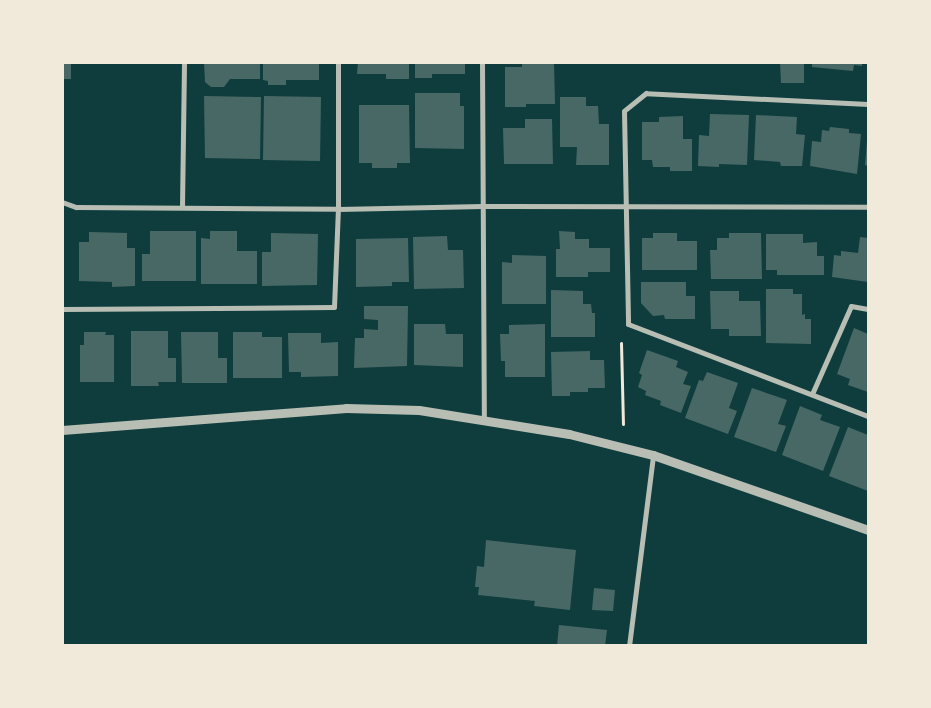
<!DOCTYPE html>
<html>
<head>
<meta charset="utf-8">
<style>
  body { margin:0 }
  #map { position:relative; width:931px; height:708px; overflow:hidden; background:#0f3d3e; font-family:Poppins,sans-serif }
  div>[style] { position:absolute }
  .building>* { inset:0; background:#486865 }
  .path>* { height:3px; margin:-1.5px; padding:0 1.5px; transform-origin:1.5px; border-radius:1.5px; background:#f1e9da }
  .minor>* { height:5px; margin:-2.5px; padding:0 2.5px; transform-origin:2.5px; border-radius:2.5px; background:#b8beb3 }
  .tertiary>* { height:9px; margin:-4.5px; padding:0 4.5px; transform-origin:4.5px; border-radius:4.5px; background:#b8beb3 }
  span { translate:-50% -50%; white-space:nowrap; text-align:center; line-height:1.15; -webkit-text-stroke:5px #f1e9da; paint-order:stroke }
  .frame { position:absolute; inset:0; border:64px solid #f1e9da; pointer-events:none }
</style>
</head>
<body>
<div id="map">
  <div class="building">
    <i style="clip-path:polygon(62px 62px,71px 62px,71px 79px,62px 79px)"></i>
    <i style="clip-path:polygon(204px 62px,260px 62px,260px 79px,230px 79px,224px 87px,211px 87px,205px 82px)"></i>
    <i style="clip-path:polygon(263px 62px,319px 62px,319px 80px,286px 80px,286px 85px,268px 85px,268px 81px,263px 80px)"></i>
    <i style="clip-path:polygon(358px 62px,409px 62px,409px 79px,386px 79px,386px 74px,357px 74px)"></i>
    <i style="clip-path:polygon(415px 62px,465px 62px,465px 74px,432px 74px,432px 78px,415px 78px)"></i>
    <i style="clip-path:polygon(522px 62px,554px 62px,555px 104px,526px 104px,526px 107px,505px 107px,505px 67px,522px 67px)"></i>
    <i style="clip-path:polygon(780px 62px,804px 62px,804px 83px,781px 83px)"></i>
    <i style="clip-path:polygon(812px 62px,862px 62px,862px 66px,854px 65px,853px 71px,812px 67px)"></i>
    <i style="clip-path:polygon(415px 93px,460px 93px,460px 106px,464px 106px,464px 149px,415px 148px)"></i>
    <i style="clip-path:polygon(204px 96px,261px 97px,260px 159px,205px 158px)"></i>
    <i style="clip-path:polygon(264px 96px,321px 97px,320px 161px,263px 160px)"></i>
    <i style="clip-path:polygon(560px 97px,586px 97px,586px 106px,598px 106px,599px 124px,609px 124px,609px 165px,576px 165px,577px 147px,560px 147px)"></i>
    <i style="clip-path:polygon(359px 105px,409px 105px,410px 163px,397px 163px,397px 168px,372px 168px,372px 163px,359px 163px)"></i>
    <i style="clip-path:polygon(710px 114px,749px 115px,747px 165px,719px 164px,719px 167px,698px 166px,699px 135px,709px 136px)"></i>
    <i style="clip-path:polygon(756px 115px,797px 117px,796px 134px,805px 135px,802px 166px,781px 166px,780px 162px,754px 160px)"></i>
    <i style="clip-path:polygon(683px 116px,683px 139px,692px 139px,692px 171px,670px 171px,670px 167px,653px 167px,652px 160px,642px 160px,642px 122px,659px 122px,659px 117px)"></i>
    <i style="clip-path:polygon(525px 119px,552px 119px,553px 164px,504px 164px,503px 128px,525px 128px)"></i>
    <i style="clip-path:polygon(830px 127px,849px 129px,849px 133px,861px 134px,857px 174px,810px 166px,812px 141px,821px 142px,822px 130px,829px 131px)"></i>
    <i style="clip-path:polygon(867px 141px,868px 141px,868px 166px,865px 165px)"></i>
    <i style="clip-path:polygon(150px 231px,196px 231px,196px 281px,142px 281px,142px 254px,150px 254px)"></i>
    <i style="clip-path:polygon(210px 231px,237px 231px,237px 251px,257px 251px,257px 284px,201px 284px,201px 238px,210px 239px)"></i>
    <i style="clip-path:polygon(559px 231px,575px 232px,575px 239px,589px 239px,589px 248px,610px 248px,610px 272px,588px 272px,588px 277px,556px 277px,556px 249px,560px 249px)"></i>
    <i style="clip-path:polygon(89px 232px,127px 233px,127px 248px,135px 248px,135px 286px,112px 287px,112px 282px,79px 281px,79px 242px,89px 242px)"></i>
    <i style="clip-path:polygon(271px 233px,318px 234px,317px 285px,262px 286px,262px 252px,271px 252px)"></i>
    <i style="clip-path:polygon(653px 233px,677px 233px,677px 241px,697px 241px,697px 270px,642px 270px,642px 238px,653px 238px)"></i>
    <i style="clip-path:polygon(729px 233px,761px 233px,762px 279px,711px 279px,710px 250px,717px 250px,717px 238px,729px 238px)"></i>
    <i style="clip-path:polygon(766px 234px,803px 234px,803px 243px,817px 242px,817px 256px,824px 256px,824px 275px,777px 275px,777px 270px,766px 270px)"></i>
    <i style="clip-path:polygon(447px 236px,448px 250px,463px 250px,464px 288px,414px 289px,413px 237px)"></i>
    <i style="clip-path:polygon(860px 237px,868px 238px,868px 282px,832px 277px,834px 255px,841px 256px,841px 251px,858px 253px)"></i>
    <i style="clip-path:polygon(408px 238px,409px 282px,392px 282px,392px 286px,356px 287px,356px 239px)"></i>
    <i style="clip-path:polygon(512px 255px,546px 256px,546px 304px,502px 304px,502px 262px,512px 263px)"></i>
    <i style="clip-path:polygon(641px 282px,686px 282px,686px 296px,695px 296px,695px 319px,665px 319px,664px 315px,653px 316px,641px 303px)"></i>
    <i style="clip-path:polygon(766px 289px,793px 289px,793px 294px,802px 294px,802px 315px,805px 314px,805px 319px,811px 319px,811px 344px,766px 343px)"></i>
    <i style="clip-path:polygon(551px 290px,583px 291px,583px 304px,591px 304px,592px 313px,595px 313px,595px 337px,551px 337px)"></i>
    <i style="clip-path:polygon(710px 291px,739px 291px,739px 301px,760px 301px,761px 336px,729px 336px,729px 329px,711px 329px)"></i>
    <i style="clip-path:polygon(364px 306px,408px 306px,407px 366px,354px 368px,355px 338px,364px 338px,364px 329px,378px 330px,378px 320px,364px 319px)"></i>
    <i style="clip-path:polygon(414px 324px,445px 324px,446px 334px,463px 334px,463px 367px,414px 365px)"></i>
    <i style="clip-path:polygon(545px 324px,545px 377px,505px 377px,505px 361px,501px 361px,500px 334px,509px 334px,509px 325px)"></i>
    <i style="clip-path:polygon(854px 328px,868px 334px,868px 392px,848px 385px,850px 379px,837px 374px)"></i>
    <i style="clip-path:polygon(131px 331px,168px 331px,168px 358px,176px 358px,176px 382px,158px 382px,159px 386px,131px 386px)"></i>
    <i style="clip-path:polygon(84px 332px,106px 332px,105px 335px,114px 335px,114px 382px,80px 382px,80px 345px,84px 345px)"></i>
    <i style="clip-path:polygon(181px 332px,218px 332px,218px 358px,227px 358px,227px 383px,182px 383px)"></i>
    <i style="clip-path:polygon(233px 332px,262px 332px,262px 337px,282px 337px,282px 378px,233px 378px)"></i>
    <i style="clip-path:polygon(288px 333px,321px 333px,321px 343px,338px 342px,338px 376px,301px 377px,301px 372px,289px 372px)"></i>
    <i style="clip-path:polygon(647px 350px,678px 361px,676px 367px,688px 372px,683px 384px,691px 386px,681px 413px,660px 405px,661px 401px,645px 395px,646px 391px,638px 387px,642px 375px,639px 373px)"></i>
    <i style="clip-path:polygon(590px 351px,590px 360px,604px 360px,605px 388px,588px 388px,588px 392px,570px 392px,570px 396px,552px 396px,551px 352px)"></i>
    <i style="clip-path:polygon(707px 372px,738px 383px,729px 408px,737px 411px,728px 434px,685px 418px,699px 380px,703px 381px)"></i>
    <i style="clip-path:polygon(752px 388px,787px 400px,778px 424px,786px 426px,776px 452px,734px 437px)"></i>
    <i style="clip-path:polygon(800px 406px,822px 415px,820px 420px,840px 427px,823px 471px,782px 455px)"></i>
    <i style="clip-path:polygon(848px 427px,868px 435px,868px 491px,829px 476px)"></i>
    <i style="clip-path:polygon(486px 540px,576px 550px,570px 610px,534px 606px,535px 601px,478px 595px,479px 587px,475px 587px,477px 566px,484px 567px)"></i>
    <i style="clip-path:polygon(594px 588px,615px 590px,613px 611px,592px 610px)"></i>
    <i style="clip-path:polygon(559px 625px,607px 630px,605px 646px,557px 646px)"></i>
  </div>
  <div class="path">
    <i style="left:621px;top:343px;width:81px;rotate:88.6deg"></i>
  </div>
  <div class="minor">
    <i style="left:482px;top:62px;width:357px;rotate:89.7deg"></i>
    <i style="left:868px;top:104px;width:222px;rotate:-177.2deg"></i>
    <i style="left:646px;top:93px;width:28px;rotate:141deg"></i>
    <i style="left:624px;top:111px;width:213px;rotate:88.9deg"></i>
    <i style="left:628px;top:324px;width:257px;rotate:21deg"></i>
    <i style="left:62px;top:202px;width:15px;rotate:20deg"></i>
    <i style="left:76px;top:207px;width:262px;rotate:0.4deg"></i>
    <i style="left:338px;top:209px;width:144px;rotate:-1.2deg"></i>
    <i style="left:482px;top:206px;width:386px;rotate:0.1deg"></i>
    <i style="left:182px;top:207px;width:145px;rotate:-89.2deg"></i>
    <i style="left:62px;top:309px;width:272px;rotate:-0.4deg"></i>
    <i style="left:334px;top:307px;width:98px;rotate:-87.7deg"></i>
    <i style="left:338px;top:209px;width:147px;rotate:-90deg"></i>
    <i style="left:812px;top:394px;width:96px;rotate:-66.1deg"></i>
    <i style="left:851px;top:306px;width:17px;rotate:10deg"></i>
    <i style="left:629px;top:646px;width:193px;rotate:-82.8deg"></i>
  </div>
  <div class="tertiary">
    <i style="left:62px;top:430px;width:285px;rotate:-4.4deg"></i>
    <i style="left:346px;top:408px;width:73px;rotate:1.6deg"></i>
    <i style="left:419px;top:410px;width:152px;rotate:9.1deg"></i>
    <i style="left:569px;top:434px;width:87px;rotate:14deg"></i>
    <i style="left:653px;top:455px;width:228px;rotate:19.2deg"></i>
  </div>
  <div class="frame"></div>
</div>
</body>
</html>
